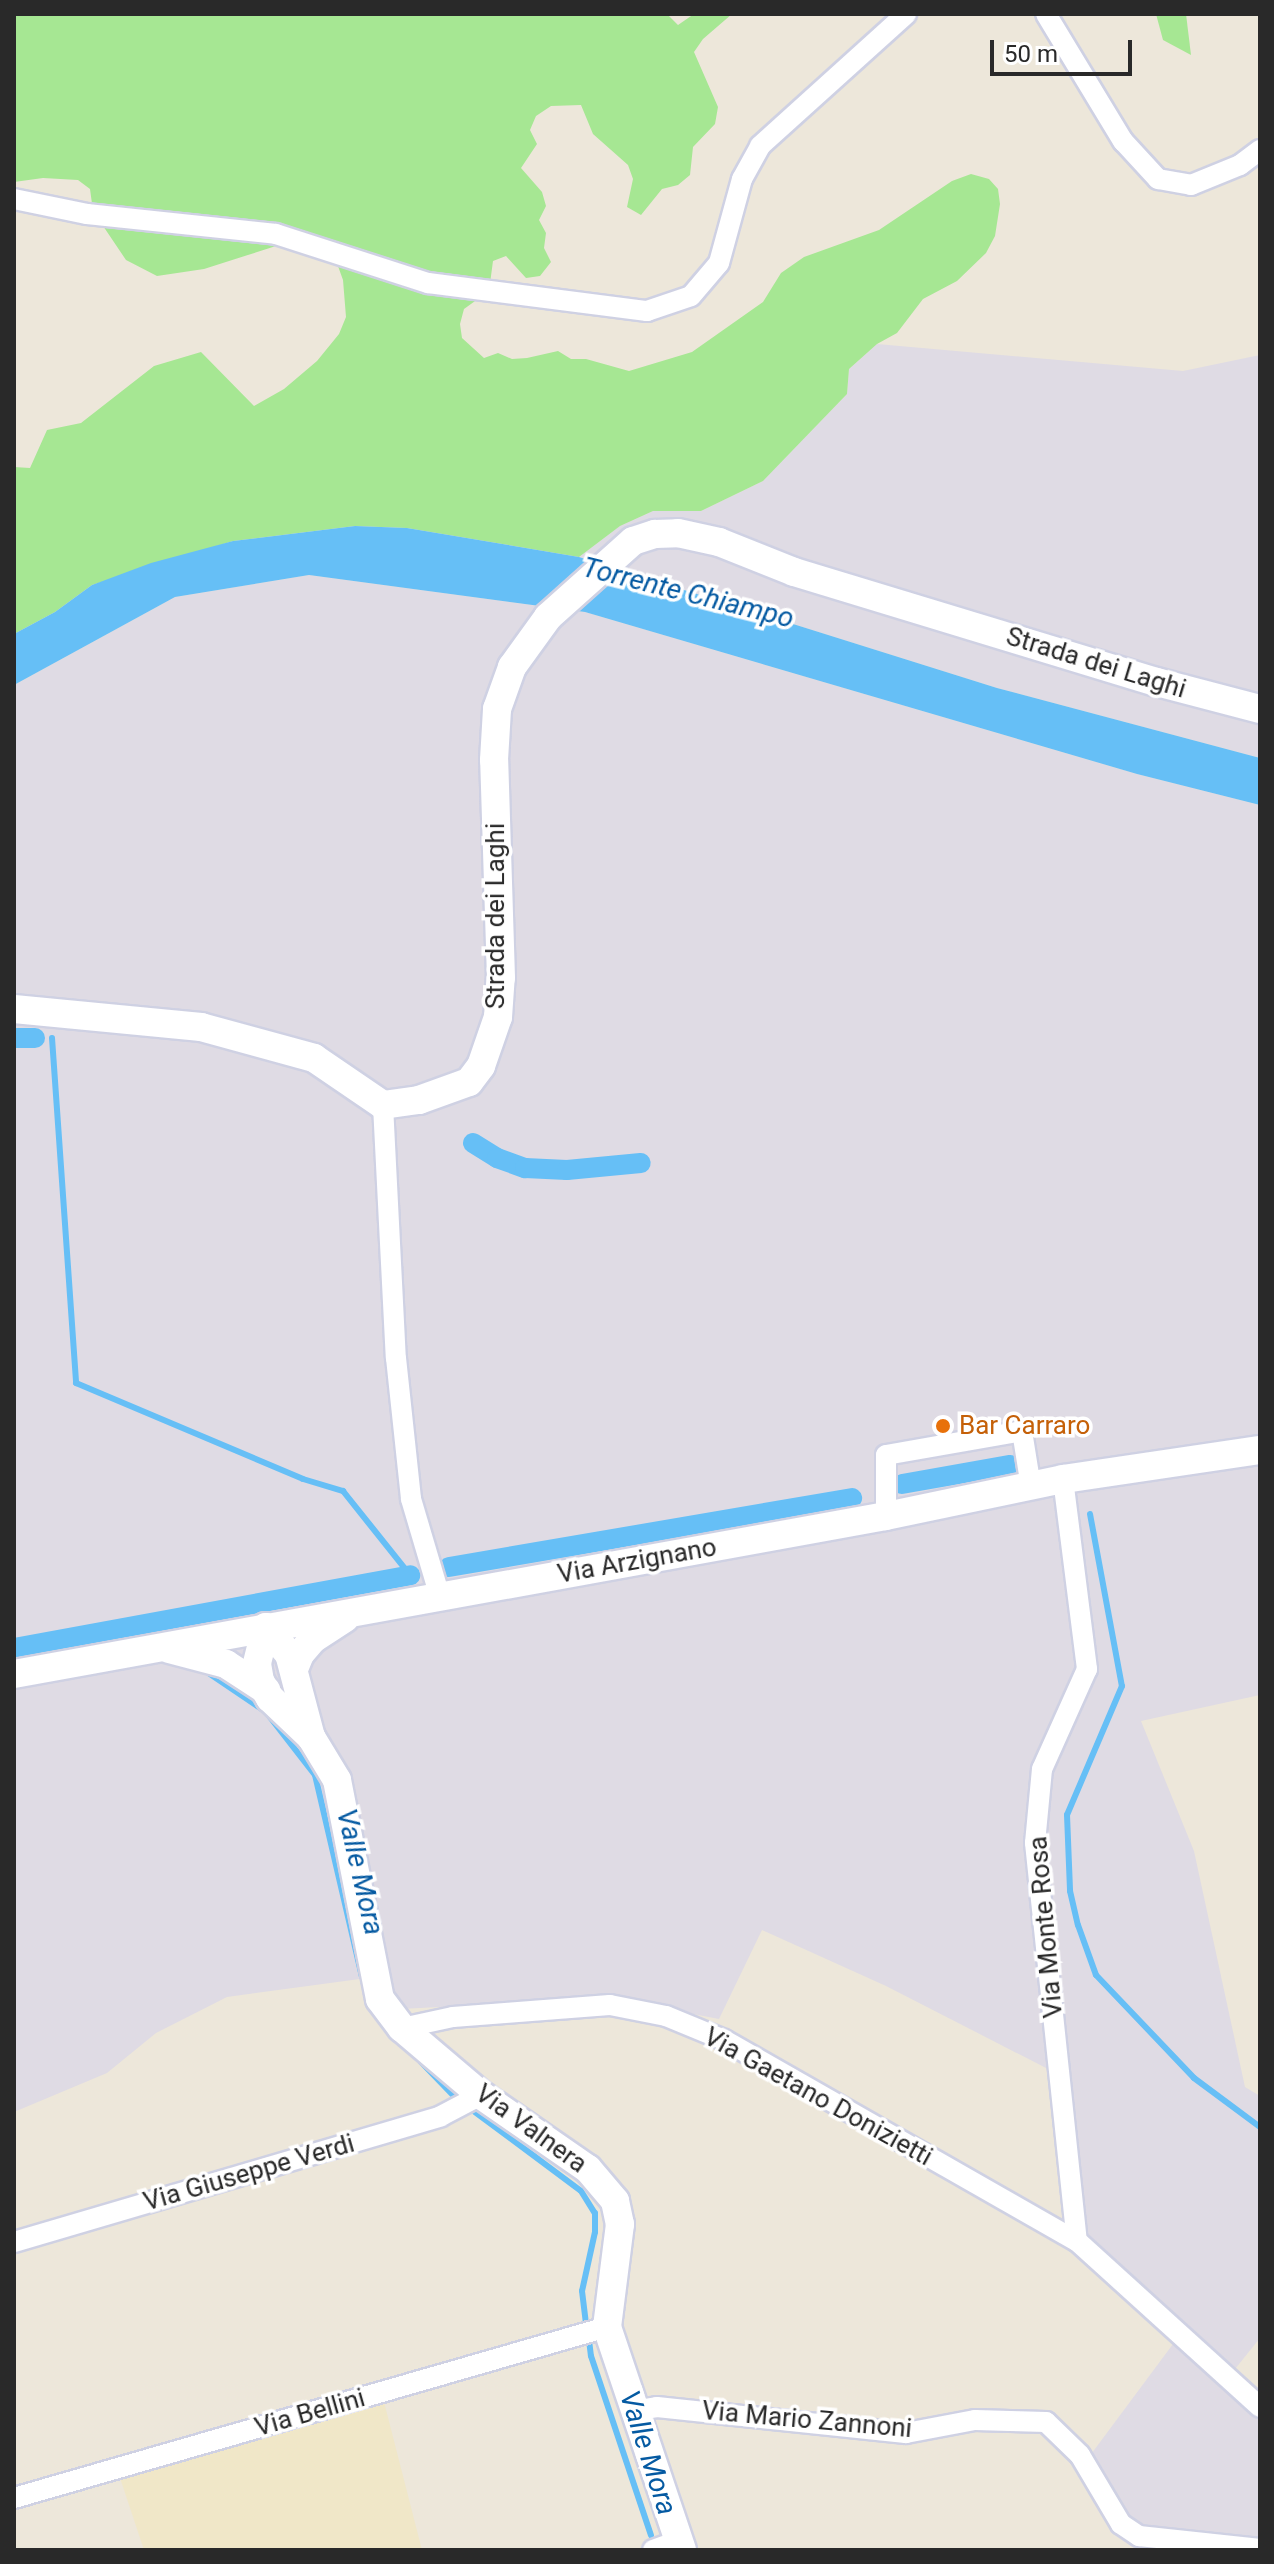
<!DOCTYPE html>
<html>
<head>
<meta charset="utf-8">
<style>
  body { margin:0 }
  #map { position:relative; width:1274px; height:2564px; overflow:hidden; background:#ede7da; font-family:Roboto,sans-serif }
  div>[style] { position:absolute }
  .industrial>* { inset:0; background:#dfdbe4 }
  .education>* { inset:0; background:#f0e7c8 }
  .green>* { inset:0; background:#a6e793 }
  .water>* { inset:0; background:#66bff6 }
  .stream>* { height:6px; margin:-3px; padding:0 3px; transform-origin:3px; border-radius:3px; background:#66bff6 }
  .canal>* { height:20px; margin:-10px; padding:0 10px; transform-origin:10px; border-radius:10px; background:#66bff6 }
  .roads { filter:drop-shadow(2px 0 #cfd1e3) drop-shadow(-2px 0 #cfd1e3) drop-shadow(0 2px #cfd1e3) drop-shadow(0 -2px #cfd1e3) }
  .street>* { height:20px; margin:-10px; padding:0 10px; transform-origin:10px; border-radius:10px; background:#fff }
  .secondary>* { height:28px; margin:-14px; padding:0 14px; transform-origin:14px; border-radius:14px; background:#fff }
  .dots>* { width:22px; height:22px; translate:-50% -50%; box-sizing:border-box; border:4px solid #fff; border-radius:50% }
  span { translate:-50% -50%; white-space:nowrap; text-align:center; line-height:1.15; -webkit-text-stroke:7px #fff; paint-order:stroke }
  .street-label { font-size:26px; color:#292929 }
  .food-label { font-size:26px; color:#c56008 }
  .left { translate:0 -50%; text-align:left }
  .water-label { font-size:28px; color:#055aa2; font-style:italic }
  .frame { position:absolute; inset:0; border:16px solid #292929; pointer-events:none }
  .scale { position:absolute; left:990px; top:40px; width:142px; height:36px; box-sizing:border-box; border:4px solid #292929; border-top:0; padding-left:10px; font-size:24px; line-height:28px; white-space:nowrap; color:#292929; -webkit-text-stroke:6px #fff; paint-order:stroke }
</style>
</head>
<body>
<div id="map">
  <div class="industrial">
    <i style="clip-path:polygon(877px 344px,1183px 371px,1260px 355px,1260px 758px,997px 688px,579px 557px,620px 526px,653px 511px,701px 511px,763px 481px,847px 394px,849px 369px)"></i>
    <i style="clip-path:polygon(309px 575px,585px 612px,1137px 774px,1260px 805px,1260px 1695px,1141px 1721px,1194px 1851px,1245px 2087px,1260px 2096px,1260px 2338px,1223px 2384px,1260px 2417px,1260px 2550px,1150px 2545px,1086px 2461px,1173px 2344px,1066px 2235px,1048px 2069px,886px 1986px,762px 1930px,719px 2019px,611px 1998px,401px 2009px,367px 1978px,227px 1997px,156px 2033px,107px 2073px,14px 2112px,14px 685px,175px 597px)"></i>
  </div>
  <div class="education">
    <i style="clip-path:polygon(383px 2398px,422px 2550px,144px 2550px,119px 2475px)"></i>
  </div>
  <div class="green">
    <i style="clip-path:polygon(14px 14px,667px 14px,678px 25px,694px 14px,732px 14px,703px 39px,694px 52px,718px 107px,715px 124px,693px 147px,690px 175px,678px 185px,662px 189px,641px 215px,627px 207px,633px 179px,628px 165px,593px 134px,581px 105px,551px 106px,536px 116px,530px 130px,537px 144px,521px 168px,542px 192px,546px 206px,539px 220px,546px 233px,544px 248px,551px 262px,540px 276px,526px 278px,506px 256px,493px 261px,489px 291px,464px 309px,460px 324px,462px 338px,484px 358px,498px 353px,512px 359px,527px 358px,558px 351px,571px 359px,586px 359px,629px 371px,692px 352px,763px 302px,781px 273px,804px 257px,879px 230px,952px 181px,971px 174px,989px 179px,998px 189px,1000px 204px,995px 236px,986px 253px,957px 281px,923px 299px,897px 333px,877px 344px,849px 369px,847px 394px,763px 481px,701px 511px,653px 511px,620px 526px,579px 557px,407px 528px,355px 526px,233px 541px,92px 585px,55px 612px,14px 634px,14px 467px,30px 468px,47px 430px,81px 423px,154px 366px,201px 352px,254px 406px,284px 389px,317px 361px,339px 334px,346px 317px,343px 280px,334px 255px,298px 239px,204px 269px,157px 276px,126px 260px,93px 211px,90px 189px,78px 180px,43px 178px,14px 182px)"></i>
    <i style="clip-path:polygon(1156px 14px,1186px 14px,1191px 55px,1163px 40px)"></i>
  </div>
  <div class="water">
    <i style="clip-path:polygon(355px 526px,407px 528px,579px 557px,997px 688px,1260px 758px,1260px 805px,1137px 774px,585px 612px,309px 575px,175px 597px,14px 685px,14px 634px,55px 612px,92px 585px,151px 563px,233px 541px)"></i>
  </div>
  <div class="stream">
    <i style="left:52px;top:1038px;width:346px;rotate:86deg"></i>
    <i style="left:76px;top:1383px;width:246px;rotate:22.9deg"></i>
    <i style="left:303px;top:1479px;width:42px;rotate:16.7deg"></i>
    <i style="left:343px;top:1491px;width:107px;rotate:51.4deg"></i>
    <i style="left:1090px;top:1514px;width:175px;rotate:79.5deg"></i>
    <i style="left:1122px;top:1686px;width:140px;rotate:113.1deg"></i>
    <i style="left:1067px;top:1815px;width:76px;rotate:87.7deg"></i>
    <i style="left:1070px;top:1891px;width:35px;rotate:77deg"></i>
    <i style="left:1078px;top:1925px;width:53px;rotate:70.2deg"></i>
    <i style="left:1096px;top:1975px;width:142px;rotate:46.4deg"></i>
    <i style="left:1194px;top:2078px;width:82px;rotate:36.6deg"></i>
    <i style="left:207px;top:1672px;width:71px;rotate:34.1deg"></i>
    <i style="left:266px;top:1712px;width:80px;rotate:52.1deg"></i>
    <i style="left:315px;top:1775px;width:207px;rotate:76.9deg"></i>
    <i style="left:421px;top:2062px;width:45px;rotate:45.9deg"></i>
    <i style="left:475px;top:2112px;width:132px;rotate:36.7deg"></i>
    <i style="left:581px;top:2191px;width:26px;rotate:58deg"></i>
    <i style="left:595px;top:2213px;width:19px;rotate:90deg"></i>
    <i style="left:595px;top:2232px;width:60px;rotate:102.4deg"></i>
    <i style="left:582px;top:2291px;width:32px;rotate:83deg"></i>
    <i style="left:589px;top:2340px;width:16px;rotate:83deg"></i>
    <i style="left:591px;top:2356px;width:189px;rotate:71.5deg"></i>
  </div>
  <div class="canal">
    <i style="left:14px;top:1038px;width:21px"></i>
    <i style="left:473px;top:1143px;width:28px;rotate:32deg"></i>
    <i style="left:497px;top:1158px;width:30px;rotate:20deg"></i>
    <i style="left:525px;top:1168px;width:42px;rotate:2.7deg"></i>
    <i style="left:567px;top:1170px;width:74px;rotate:-5.4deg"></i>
    <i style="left:902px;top:1484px;width:110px;rotate:-10deg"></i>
    <i style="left:449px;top:1567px;width:409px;rotate:-9.7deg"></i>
    <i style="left:14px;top:1648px;width:403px;rotate:-10.4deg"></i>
  </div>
  <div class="roads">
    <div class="street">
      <i style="left:1046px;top:14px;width:149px;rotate:58.8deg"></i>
      <i style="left:1123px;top:141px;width:52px;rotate:47.4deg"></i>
      <i style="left:1158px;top:179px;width:34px;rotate:10deg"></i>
      <i style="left:1191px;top:185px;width:53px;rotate:-22.2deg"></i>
      <i style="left:1240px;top:165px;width:25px;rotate:-37deg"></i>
      <i style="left:14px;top:199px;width:75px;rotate:11.6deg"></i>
      <i style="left:87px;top:214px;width:190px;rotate:6deg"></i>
      <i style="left:276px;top:234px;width:160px;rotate:17.9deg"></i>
      <i style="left:428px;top:283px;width:221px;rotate:7.3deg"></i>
      <i style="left:647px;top:311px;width:46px;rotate:-18.8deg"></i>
      <i style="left:691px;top:296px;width:43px;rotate:-49.7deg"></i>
      <i style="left:719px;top:263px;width:87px;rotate:-74.7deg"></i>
      <i style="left:742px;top:179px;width:38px;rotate:-61deg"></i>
      <i style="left:760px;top:146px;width:197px;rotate:-42.1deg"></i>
      <i style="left:383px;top:1105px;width:253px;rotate:87.1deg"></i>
      <i style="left:396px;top:1358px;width:142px;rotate:83.9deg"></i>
      <i style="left:411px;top:1499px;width:102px;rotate:73.5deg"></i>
      <i style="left:1063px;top:1479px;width:192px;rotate:82.8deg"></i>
      <i style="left:1087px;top:1669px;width:110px;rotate:114.2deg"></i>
      <i style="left:1042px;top:1769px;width:74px;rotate:95.4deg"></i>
      <i style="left:1035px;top:1843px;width:400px;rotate:84deg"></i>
      <i style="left:886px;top:1516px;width:61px;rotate:-90deg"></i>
      <i style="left:886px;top:1455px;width:138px;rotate:-10deg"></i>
      <i style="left:1022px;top:1431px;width:57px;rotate:80.9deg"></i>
      <i style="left:402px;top:2028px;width:52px;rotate:-12.2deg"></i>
      <i style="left:453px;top:2017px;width:157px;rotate:-4.4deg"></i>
      <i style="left:610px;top:2005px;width:57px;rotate:11.1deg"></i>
      <i style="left:666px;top:2016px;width:63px;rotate:22.5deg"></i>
      <i style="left:724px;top:2040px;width:406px;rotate:29.7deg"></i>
      <i style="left:1077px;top:2241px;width:247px;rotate:42.2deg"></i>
      <i style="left:14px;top:2242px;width:445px;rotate:-16.4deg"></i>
      <i style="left:441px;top:2116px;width:45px;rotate:-27.7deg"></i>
      <i style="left:633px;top:2411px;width:24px;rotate:-9deg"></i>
      <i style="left:657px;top:2407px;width:250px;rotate:6deg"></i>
      <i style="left:906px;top:2433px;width:70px;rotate:-10.7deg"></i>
      <i style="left:975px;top:2420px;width:71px;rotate:1.6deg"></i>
      <i style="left:1046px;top:2422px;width:47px;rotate:44.1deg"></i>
      <i style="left:1080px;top:2455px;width:80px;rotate:59.3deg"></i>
      <i style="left:1121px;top:2524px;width:22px;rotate:34deg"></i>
      <i style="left:1139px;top:2536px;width:122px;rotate:6.1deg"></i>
      <i style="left:14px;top:2498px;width:617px;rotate:-16.09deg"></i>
      <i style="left:653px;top:2550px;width:27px;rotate:-20deg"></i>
    </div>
    <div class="secondary">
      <i style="left:14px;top:1009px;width:188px;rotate:5.5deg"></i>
      <i style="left:201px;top:1027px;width:117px;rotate:15.3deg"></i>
      <i style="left:314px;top:1058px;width:83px;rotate:34.3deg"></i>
      <i style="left:383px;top:1105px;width:36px;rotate:-8deg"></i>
      <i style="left:419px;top:1100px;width:53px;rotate:-19.8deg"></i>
      <i style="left:469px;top:1082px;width:20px;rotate:-53deg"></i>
      <i style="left:481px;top:1066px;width:52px;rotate:-70.9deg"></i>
      <i style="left:498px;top:1017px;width:39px;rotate:-86deg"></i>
      <i style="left:501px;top:978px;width:218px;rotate:-91.8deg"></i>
      <i style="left:494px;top:760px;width:51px;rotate:-86.6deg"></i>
      <i style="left:497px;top:709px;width:45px;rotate:-70.3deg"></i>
      <i style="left:512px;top:667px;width:62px;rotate:-54.2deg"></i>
      <i style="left:548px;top:617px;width:114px;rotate:-41.8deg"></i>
      <i style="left:633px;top:541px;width:23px;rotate:-18deg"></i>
      <i style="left:655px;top:534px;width:23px;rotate:-2deg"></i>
      <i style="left:678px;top:533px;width:42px;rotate:12.4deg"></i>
      <i style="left:719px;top:542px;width:81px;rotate:21.8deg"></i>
      <i style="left:794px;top:572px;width:379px;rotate:16.9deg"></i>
      <i style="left:1157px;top:682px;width:106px;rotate:14.7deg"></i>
      <i style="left:266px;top:1627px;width:38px;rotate:104deg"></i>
      <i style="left:257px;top:1664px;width:17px;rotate:80deg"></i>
      <i style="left:260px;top:1681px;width:20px;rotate:60deg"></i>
      <i style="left:270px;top:1698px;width:57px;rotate:43.6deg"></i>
      <i style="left:311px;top:1737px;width:50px;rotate:58.8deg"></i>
      <i style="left:337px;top:1780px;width:223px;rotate:78.9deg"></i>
      <i style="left:380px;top:1999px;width:36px;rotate:53deg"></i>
      <i style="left:402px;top:2028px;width:104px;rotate:40.3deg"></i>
      <i style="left:481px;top:2095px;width:130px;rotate:34.7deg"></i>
      <i style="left:588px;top:2169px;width:42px;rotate:49.8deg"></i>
      <i style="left:615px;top:2201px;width:24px;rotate:78deg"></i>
      <i style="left:620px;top:2224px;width:104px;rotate:97.2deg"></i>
      <i style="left:607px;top:2327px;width:235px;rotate:71.4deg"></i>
      <i style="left:266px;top:1627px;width:35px;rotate:50deg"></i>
      <i style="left:289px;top:1654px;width:86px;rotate:75.2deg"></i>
      <i style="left:169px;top:1649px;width:59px;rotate:14.7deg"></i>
      <i style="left:226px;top:1664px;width:48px;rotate:33deg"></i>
      <i style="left:294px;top:1669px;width:16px;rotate:-68deg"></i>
      <i style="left:300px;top:1654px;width:20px;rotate:-49deg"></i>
      <i style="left:313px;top:1639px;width:38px;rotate:-33deg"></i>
      <i style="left:14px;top:1674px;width:886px;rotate:-10.27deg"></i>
      <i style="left:886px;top:1516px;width:181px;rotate:-11.8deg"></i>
      <i style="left:1063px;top:1479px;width:199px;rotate:-8.4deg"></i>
    </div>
  </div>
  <div class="dots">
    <i style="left:943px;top:1426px;background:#e8710a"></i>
  </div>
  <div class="street-label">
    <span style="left:1096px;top:663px;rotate:17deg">Strada dei Laghi</span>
    <span style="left:496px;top:916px;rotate:-90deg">Strada dei Laghi</span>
    <span style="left:637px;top:1561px;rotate:-10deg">Via Arzignano</span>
    <span style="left:1046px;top:1927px;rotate:-95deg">Via Monte Rosa</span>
    <span style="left:818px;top:2097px;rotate:29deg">Via Gaetano Donizietti</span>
    <span style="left:531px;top:2129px;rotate:36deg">Via Valnera</span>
    <span style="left:249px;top:2173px;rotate:-16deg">Via Giuseppe Verdi</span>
    <span style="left:310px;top:2413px;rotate:-16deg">Via Bellini</span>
    <span style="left:807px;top:2420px;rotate:5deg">Via Mario Zannoni</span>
  </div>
  <div class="food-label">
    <span class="left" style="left:959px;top:1426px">Bar Carraro</span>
  </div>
  <div class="water-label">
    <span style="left:688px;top:593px;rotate:14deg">Torrente Chiampo</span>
    <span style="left:360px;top:1872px;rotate:77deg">Valle Mora</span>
    <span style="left:648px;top:2453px;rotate:72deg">Valle Mora</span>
  </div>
  <div class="frame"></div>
  <div class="scale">50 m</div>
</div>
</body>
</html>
